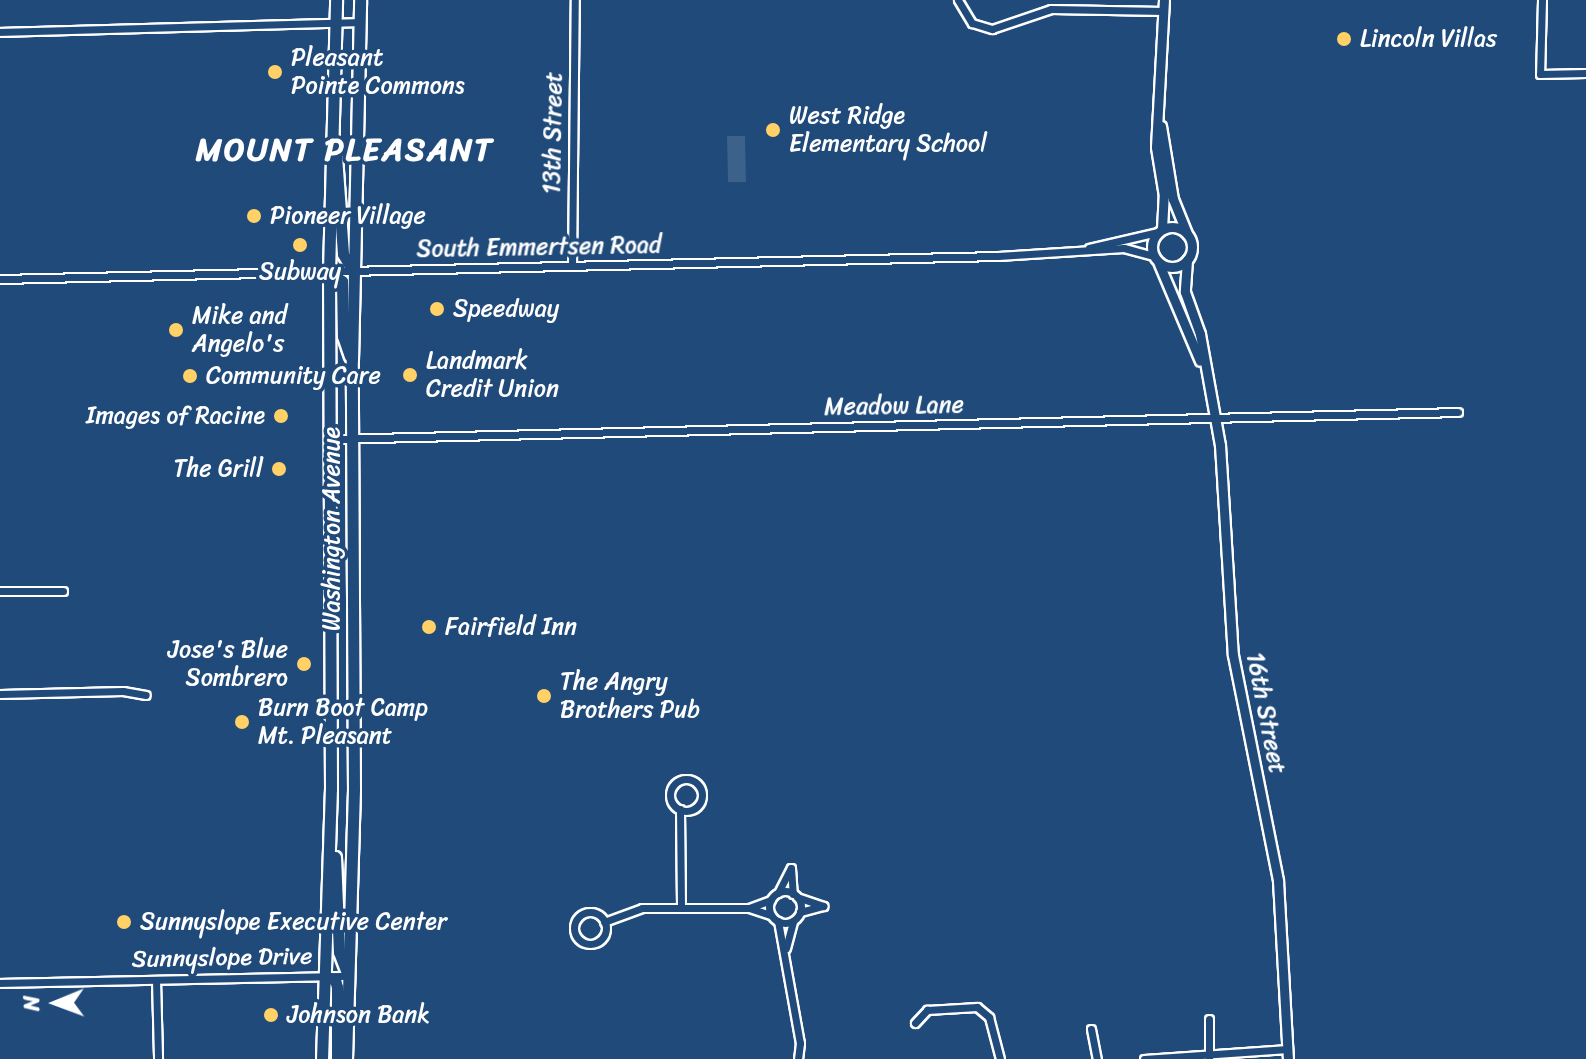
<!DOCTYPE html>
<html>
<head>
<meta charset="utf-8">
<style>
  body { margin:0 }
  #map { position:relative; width:1586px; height:1059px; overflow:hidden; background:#1f4a7a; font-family:Sriracha,sans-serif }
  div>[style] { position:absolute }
  .green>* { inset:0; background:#3c618b }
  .roads { filter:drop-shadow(2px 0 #fff) drop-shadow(-2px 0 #fff) drop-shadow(0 2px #fff) drop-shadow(0 -2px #fff) }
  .minor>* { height:7px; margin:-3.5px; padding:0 3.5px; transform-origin:3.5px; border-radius:3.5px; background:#1f4a7a }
  .minor>.ring { margin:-3.5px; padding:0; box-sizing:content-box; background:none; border:7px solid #1f4a7a; border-radius:50% }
  .tertiary>* { height:9px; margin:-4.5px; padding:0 4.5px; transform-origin:4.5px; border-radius:4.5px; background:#1f4a7a }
  .tertiary>.ring { margin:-4.5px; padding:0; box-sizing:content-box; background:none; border:9px solid #1f4a7a; border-radius:50% }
  .primary>* { height:11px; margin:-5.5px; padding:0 5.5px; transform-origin:5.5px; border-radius:5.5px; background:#1f4a7a }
  .dots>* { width:22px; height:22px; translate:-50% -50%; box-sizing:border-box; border:4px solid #1f4a7a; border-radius:50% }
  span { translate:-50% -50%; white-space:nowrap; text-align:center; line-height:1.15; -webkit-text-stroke:7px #1f4a7a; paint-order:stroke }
  .poi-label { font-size:24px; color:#fff }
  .left { translate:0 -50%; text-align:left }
  .right { translate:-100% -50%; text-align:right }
  .street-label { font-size:24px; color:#fff }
  .district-label { font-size:32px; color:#fff; font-weight:700; letter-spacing:2px }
  .north { position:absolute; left:16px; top:963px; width:80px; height:80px; -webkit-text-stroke:6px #1f4a7a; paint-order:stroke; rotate:269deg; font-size:22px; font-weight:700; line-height:32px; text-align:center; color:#fff }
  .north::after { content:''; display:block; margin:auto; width:28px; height:36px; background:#fff; clip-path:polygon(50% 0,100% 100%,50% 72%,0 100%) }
</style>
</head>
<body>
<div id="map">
  <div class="green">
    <i style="clip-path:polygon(727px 136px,745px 136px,746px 182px,728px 182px)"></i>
  </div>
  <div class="roads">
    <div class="minor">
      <i style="left:958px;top:0;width:27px;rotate:59deg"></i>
      <i style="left:972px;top:23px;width:21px;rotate:17deg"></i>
      <i style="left:992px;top:29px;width:62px;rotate:-18.7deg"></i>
      <i style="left:1051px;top:9px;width:113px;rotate:1deg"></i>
      <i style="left:1542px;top:0;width:74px;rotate:91.5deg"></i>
      <i style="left:1540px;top:74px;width:46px;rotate:-1.2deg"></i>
      <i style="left:0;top:32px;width:359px;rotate:-1.6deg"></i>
      <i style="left:1089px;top:248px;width:71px;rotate:-13.1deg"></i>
      <i style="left:572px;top:266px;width:266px;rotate:-89.4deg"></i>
      <i style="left:0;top:279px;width:998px;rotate:-1.32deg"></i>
      <i style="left:998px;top:256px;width:126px;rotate:-3.6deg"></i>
      <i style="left:1124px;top:248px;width:30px;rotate:15deg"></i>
      <i style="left:331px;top:439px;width:1127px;rotate:-1.37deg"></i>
      <i style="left:0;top:591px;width:63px"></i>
      <i style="left:0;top:694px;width:123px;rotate:-1.4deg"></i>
      <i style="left:123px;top:691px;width:23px;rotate:10deg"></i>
      <i class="ring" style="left:670px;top:779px;width:25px;height:25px"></i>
      <i style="left:680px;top:809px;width:98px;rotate:89.4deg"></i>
      <i style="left:791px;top:868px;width:26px;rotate:86deg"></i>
      <i class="ring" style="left:769px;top:891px;width:25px;height:25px"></i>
      <i style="left:778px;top:893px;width:28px;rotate:-63deg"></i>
      <i style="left:797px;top:897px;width:28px;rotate:19deg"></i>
      <i style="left:749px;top:908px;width:23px;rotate:-20deg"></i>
      <i style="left:800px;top:912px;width:24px;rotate:-15deg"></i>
      <i class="ring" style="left:574px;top:912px;width:25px;height:25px"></i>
      <i style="left:778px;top:921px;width:124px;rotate:79.8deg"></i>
      <i style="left:800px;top:1043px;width:16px;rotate:97deg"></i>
      <i style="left:604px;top:922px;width:40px;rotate:-20.2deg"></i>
      <i style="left:642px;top:908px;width:107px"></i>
      <i style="left:749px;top:908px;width:23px;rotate:18deg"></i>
      <i style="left:786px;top:948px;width:28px;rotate:-75deg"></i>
      <i style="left:156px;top:980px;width:79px;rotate:88.5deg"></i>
      <i style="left:0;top:983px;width:348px;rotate:-1.2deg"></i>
      <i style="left:915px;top:1023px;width:18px;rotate:-47deg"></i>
      <i style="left:927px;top:1010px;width:50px;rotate:-3.4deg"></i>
      <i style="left:977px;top:1007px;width:16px;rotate:40deg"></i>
      <i style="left:989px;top:1017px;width:43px;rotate:75.3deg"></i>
      <i style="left:1091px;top:1029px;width:31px;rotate:79deg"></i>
      <i style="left:1144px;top:1059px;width:144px;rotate:-4deg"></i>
      <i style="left:1209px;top:1059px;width:40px;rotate:-90deg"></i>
    </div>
    <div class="tertiary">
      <i style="left:1161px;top:126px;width:74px;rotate:80.7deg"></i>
      <i style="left:1173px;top:199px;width:37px;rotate:68deg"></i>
      <i class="ring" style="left:1152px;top:227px;width:31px;height:31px"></i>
      <i style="left:1162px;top:229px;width:33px;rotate:-87deg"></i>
      <i style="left:1164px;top:196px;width:50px;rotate:-99.3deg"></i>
      <i style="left:1156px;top:147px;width:147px;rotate:-86.9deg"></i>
      <i style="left:1187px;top:260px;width:32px;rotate:94deg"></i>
      <i style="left:1185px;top:292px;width:45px;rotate:70.3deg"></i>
      <i style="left:1200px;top:334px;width:113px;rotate:79.8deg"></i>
      <i style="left:1220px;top:445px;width:210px;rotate:86.5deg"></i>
      <i style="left:1233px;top:655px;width:230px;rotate:78.7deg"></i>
      <i style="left:1278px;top:881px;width:178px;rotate:86.8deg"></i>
      <i style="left:1159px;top:264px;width:105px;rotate:67.1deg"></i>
    </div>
    <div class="primary">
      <i style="left:336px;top:156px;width:98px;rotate:85.9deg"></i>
      <i style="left:343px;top:254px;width:20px;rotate:60deg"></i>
      <i style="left:329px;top:272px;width:16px;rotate:35deg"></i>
      <i style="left:342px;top:281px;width:55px;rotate:89deg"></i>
      <i style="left:343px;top:336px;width:21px;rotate:71deg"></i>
      <i style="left:335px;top:857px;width:95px;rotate:87.6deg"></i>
      <i style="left:339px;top:952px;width:22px;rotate:69deg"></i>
      <i style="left:325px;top:976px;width:11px;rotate:22deg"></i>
      <i style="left:335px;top:980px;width:7px;rotate:74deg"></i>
      <i style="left:337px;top:987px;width:72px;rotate:90deg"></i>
      <i style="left:322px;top:1059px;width:270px;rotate:-88.1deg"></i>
      <i style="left:331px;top:789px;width:517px;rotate:-90.22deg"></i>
      <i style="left:329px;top:272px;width:272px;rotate:-88.5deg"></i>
      <i style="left:346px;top:1059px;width:270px;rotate:-88.3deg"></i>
      <i style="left:354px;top:789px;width:429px;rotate:-90.3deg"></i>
      <i style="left:352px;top:360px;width:360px;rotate:-88.7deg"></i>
    </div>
  </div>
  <div class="dots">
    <i style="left:1344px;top:39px;background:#ffd166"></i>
    <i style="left:275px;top:72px;background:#ffd166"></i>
    <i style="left:773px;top:130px;background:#ffd166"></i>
    <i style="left:254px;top:216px;background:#ffd166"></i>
    <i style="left:300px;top:245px;background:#ffd166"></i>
    <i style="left:437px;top:309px;background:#ffd166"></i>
    <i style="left:176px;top:330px;background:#ffd166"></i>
    <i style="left:410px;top:375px;background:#ffd166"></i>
    <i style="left:190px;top:376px;background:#ffd166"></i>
    <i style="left:281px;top:416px;background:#ffd166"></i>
    <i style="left:279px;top:469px;background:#ffd166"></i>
    <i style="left:429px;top:627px;background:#ffd166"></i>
    <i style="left:304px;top:664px;background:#ffd166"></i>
    <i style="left:544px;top:696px;background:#ffd166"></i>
    <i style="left:242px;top:722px;background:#ffd166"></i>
    <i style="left:124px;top:922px;background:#ffd166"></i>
    <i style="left:271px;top:1015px;background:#ffd166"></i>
  </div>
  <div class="poi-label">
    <span class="left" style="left:1360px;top:39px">Lincoln Villas</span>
    <span class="left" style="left:291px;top:72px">Pleasant<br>Pointe Commons</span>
    <span class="left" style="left:789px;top:130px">West Ridge<br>Elementary School</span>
    <span class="left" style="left:270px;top:216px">Pioneer Village</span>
    <span style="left:300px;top:272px">Subway</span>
    <span class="left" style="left:453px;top:309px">Speedway</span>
    <span class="left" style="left:192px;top:330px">Mike and<br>Angelo's</span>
    <span class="left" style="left:426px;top:375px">Landmark<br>Credit Union</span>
    <span class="left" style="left:206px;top:376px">Community Care</span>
    <span class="right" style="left:265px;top:416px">Images of Racine</span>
    <span class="right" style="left:263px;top:469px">The Grill</span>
    <span class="left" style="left:445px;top:627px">Fairfield Inn</span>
    <span class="right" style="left:288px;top:664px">Jose's Blue<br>Sombrero</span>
    <span class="left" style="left:560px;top:696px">The Angry<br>Brothers Pub</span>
    <span class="left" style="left:258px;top:722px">Burn Boot Camp<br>Mt. Pleasant</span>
    <span class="left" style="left:140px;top:922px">Sunnyslope Executive Center</span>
    <span class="left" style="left:287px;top:1015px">Johnson Bank</span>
  </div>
  <div class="street-label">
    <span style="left:553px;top:133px;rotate:-89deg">13th Street</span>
    <span style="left:539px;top:247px;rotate:-1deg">South Emmertsen Road</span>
    <span style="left:894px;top:406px;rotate:-1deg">Meadow Lane</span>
    <span style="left:332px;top:529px;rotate:-90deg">Washington Avenue</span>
    <span style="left:1266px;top:713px;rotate:79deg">16th Street</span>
    <span style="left:222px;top:958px;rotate:-1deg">Sunnyslope Drive</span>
  </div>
  <div class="district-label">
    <span style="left:345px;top:150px">MOUNT PLEASANT</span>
  </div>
  <div class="north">N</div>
</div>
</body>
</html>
